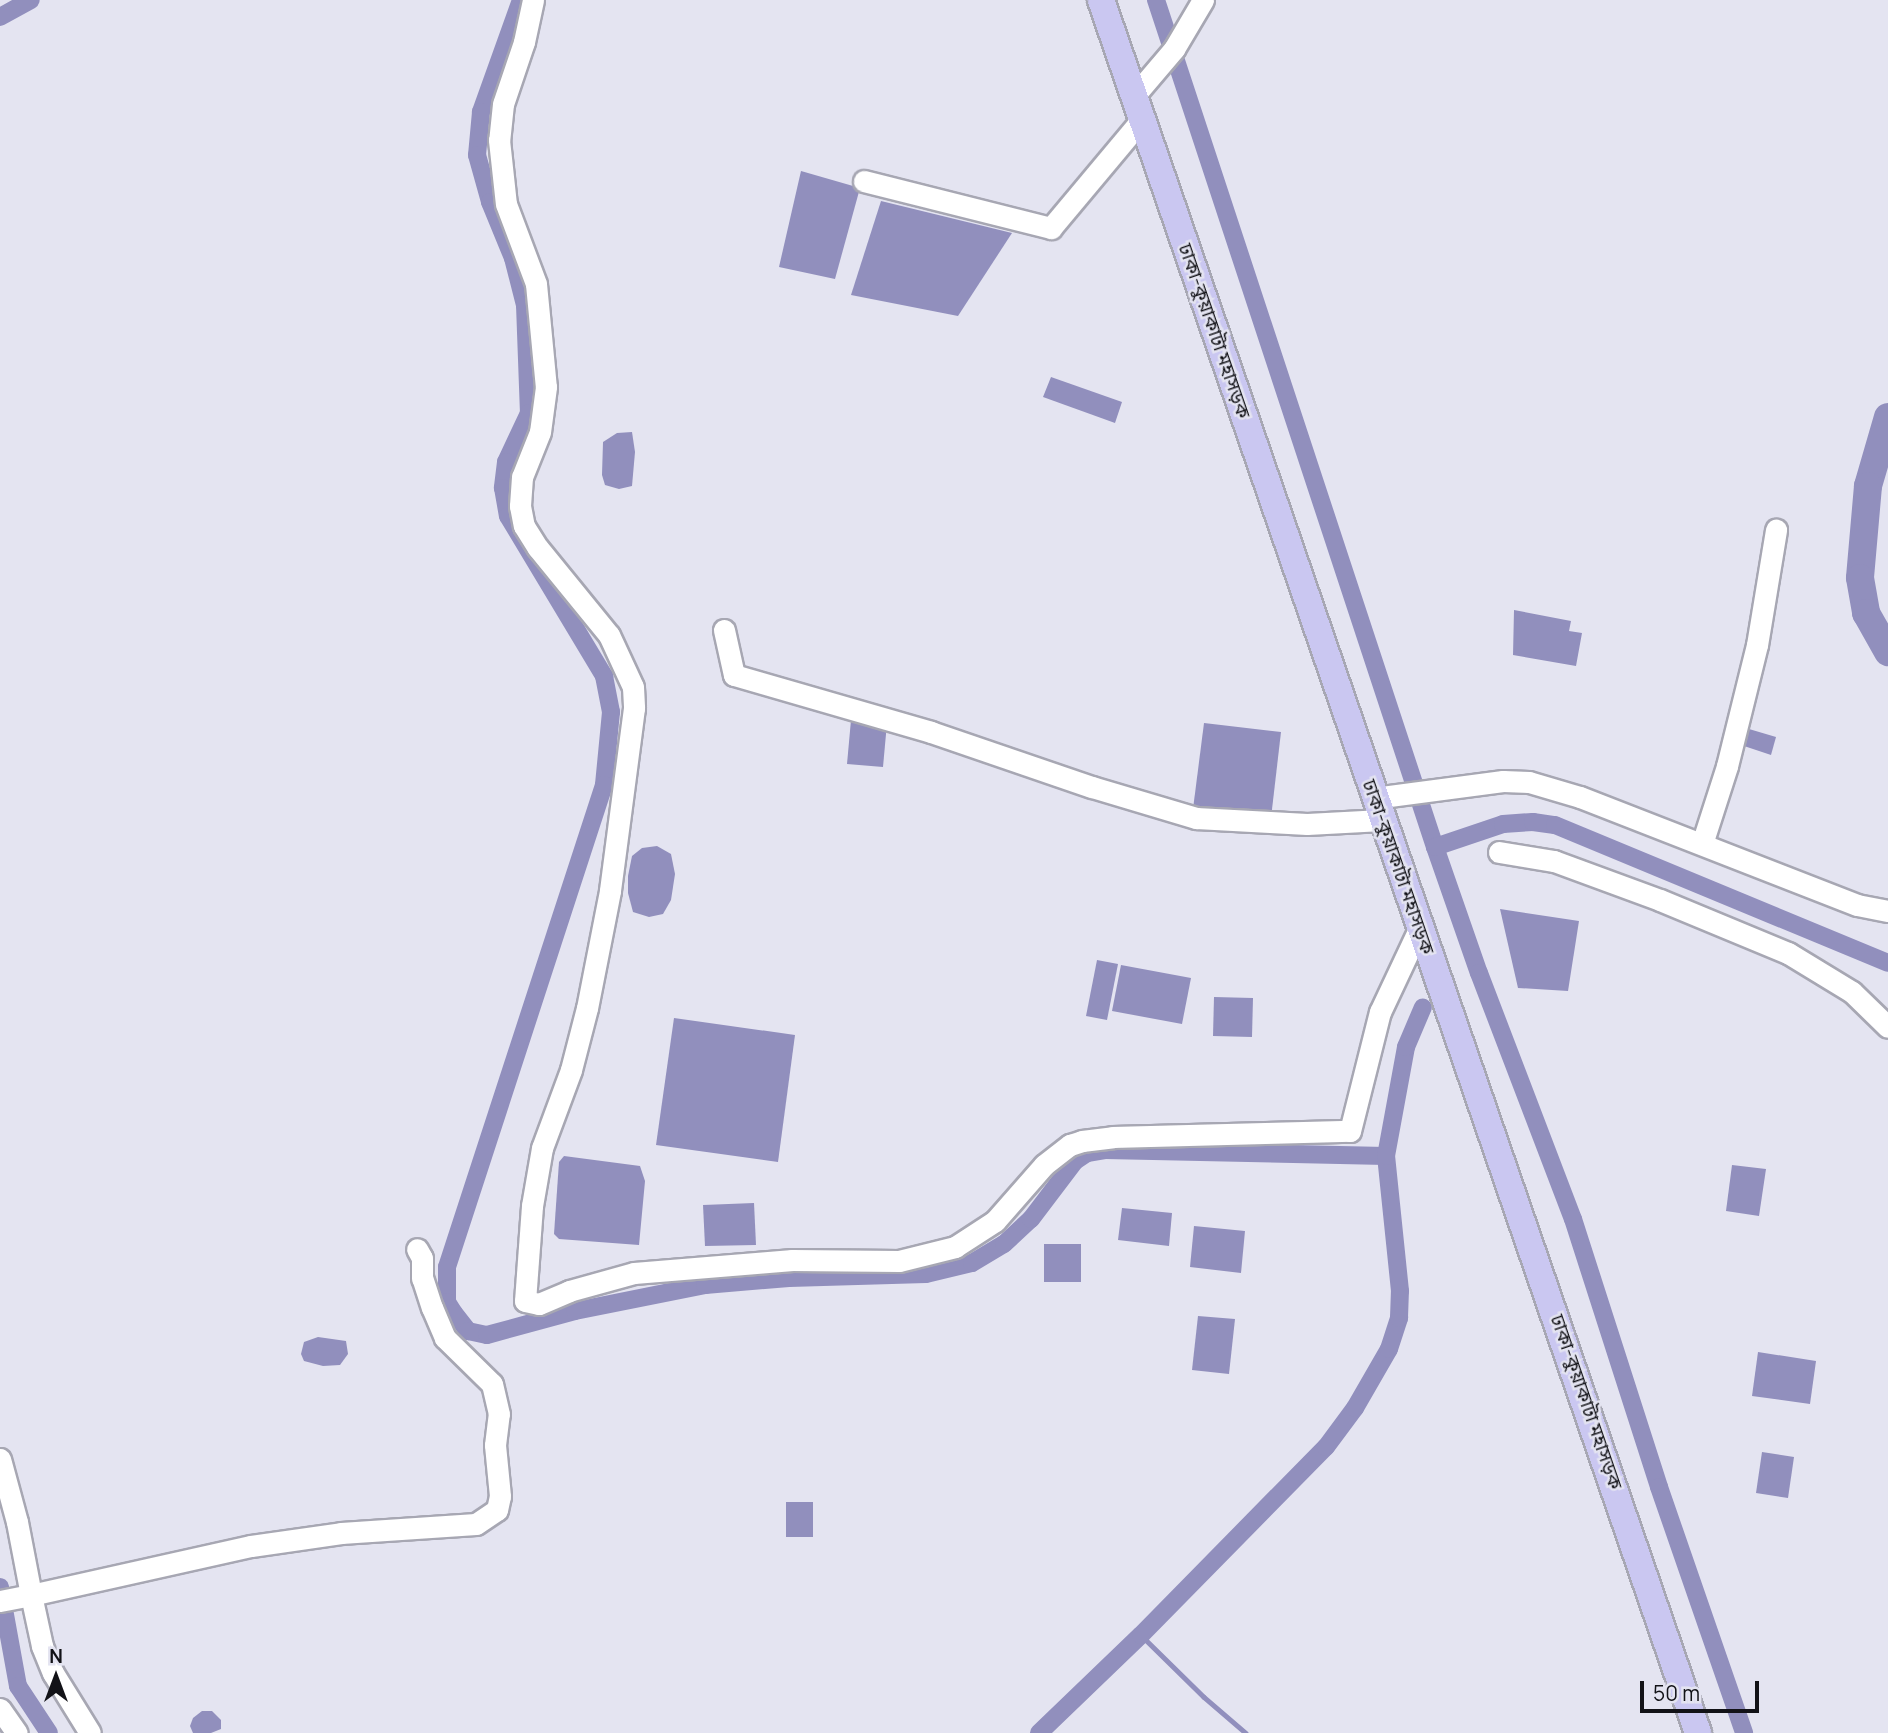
<!DOCTYPE html>
<html>
<head>
<meta charset="utf-8">
<style>
  body { margin:0 }
  #map { position:relative; width:1888px; height:1733px; overflow:hidden; background:#e4e4f1; font-family:Manrope,"Noto Sans Bengali",sans-serif }
  div>[style] { position:absolute }
  .water>* { inset:0; background:#918fbd }
  .stream>* { height:4.5px; margin:-2.25px; padding:0 2.25px; transform-origin:2.25px; border-radius:2.25px; background:#918fbd }
  .canal>* { height:18px; margin:-9px; padding:0 9px; transform-origin:9px; border-radius:9px; background:#918fbd }
  .river>* { height:28px; margin:-14px; padding:0 14px; transform-origin:14px; border-radius:14px; background:#918fbd }
  .roads { filter:drop-shadow(2px 0 #a7a7b3) drop-shadow(-2px 0 #a7a7b3) drop-shadow(0 2px #a7a7b3) drop-shadow(0 -2px #a7a7b3) }
  .minor>* { height:21px; margin:-10.5px; padding:0 10.5px; transform-origin:10.5px; border-radius:10.5px; background:#fff }
  .major>* { height:26px; margin:-13px; padding:0 13px; transform-origin:13px; border-radius:13px; background:#cac7f1 }
  span { translate:-50% -50%; white-space:nowrap; text-align:center; line-height:1.15; -webkit-text-stroke:5px #e4e4f1; paint-order:stroke }
  .street-label { font-size:19px; color:#121217 }
  .north { position:absolute; left:21px; top:1642px; width:70px; height:70px; -webkit-text-stroke:5px #e4e4f1; paint-order:stroke; rotate:0deg; font-size:19px; font-weight:700; line-height:28px; text-align:center; color:#121217 }
  .north::after { content:''; display:block; margin:auto; width:24px; height:32px; background:#121217; clip-path:polygon(50% 0,100% 100%,50% 72%,0 100%) }
  .scale { position:absolute; left:1640px; top:1681px; width:119px; height:32px; box-sizing:border-box; border:4px solid #121217; border-top:0; padding-left:9px; font-size:21px; line-height:24px; white-space:nowrap; color:#121217; -webkit-text-stroke:5px #e4e4f1; paint-order:stroke }
</style>
</head>
<body>
<div id="map">
  <div class="water">
    <i style="clip-path:polygon(801px 171px,860px 188px,835px 279px,779px 267px)"></i>
    <i style="clip-path:polygon(881px 201px,1012px 233px,958px 316px,851px 295px)"></i>
    <i style="clip-path:polygon(1051px 377px,1122px 402px,1115px 423px,1043px 397px)"></i>
    <i style="clip-path:polygon(632px 432px,635px 452px,632px 486px,619px 489px,605px 485px,602px 475px,603px 442px,617px 433px)"></i>
    <i style="clip-path:polygon(1514px 610px,1571px 621px,1569px 631px,1582px 633px,1576px 666px,1513px 655px)"></i>
    <i style="clip-path:polygon(851px 720px,887px 723px,883px 767px,847px 764px)"></i>
    <i style="clip-path:polygon(1204px 723px,1281px 732px,1271px 818px,1193px 809px)"></i>
    <i style="clip-path:polygon(1749px 729px,1776px 737px,1771px 755px,1744px 746px)"></i>
    <i style="clip-path:polygon(657px 846px,671px 854px,675px 874px,671px 900px,663px 914px,649px 917px,633px 912px,628px 893px,628px 876px,632px 856px,642px 848px)"></i>
    <i style="clip-path:polygon(1500px 909px,1579px 921px,1568px 991px,1518px 988px)"></i>
    <i style="clip-path:polygon(1097px 960px,1118px 964px,1107px 1020px,1086px 1016px)"></i>
    <i style="clip-path:polygon(1121px 965px,1191px 978px,1182px 1024px,1112px 1011px)"></i>
    <i style="clip-path:polygon(1214px 997px,1253px 998px,1252px 1037px,1213px 1036px)"></i>
    <i style="clip-path:polygon(674px 1018px,795px 1035px,778px 1162px,656px 1145px)"></i>
    <i style="clip-path:polygon(564px 1156px,640px 1166px,645px 1181px,639px 1245px,559px 1239px,554px 1234px,559px 1162px)"></i>
    <i style="clip-path:polygon(1732px 1165px,1766px 1169px,1759px 1216px,1726px 1211px)"></i>
    <i style="clip-path:polygon(754px 1203px,756px 1245px,705px 1246px,703px 1205px)"></i>
    <i style="clip-path:polygon(1122px 1208px,1172px 1213px,1169px 1246px,1118px 1240px)"></i>
    <i style="clip-path:polygon(1194px 1226px,1245px 1231px,1241px 1273px,1190px 1267px)"></i>
    <i style="clip-path:polygon(1044px 1244px,1081px 1244px,1081px 1282px,1044px 1282px)"></i>
    <i style="clip-path:polygon(1198px 1316px,1235px 1319px,1229px 1374px,1192px 1370px)"></i>
    <i style="clip-path:polygon(318px 1337px,346px 1341px,348px 1354px,340px 1365px,323px 1366px,304px 1361px,301px 1354px,304px 1342px)"></i>
    <i style="clip-path:polygon(1758px 1352px,1816px 1361px,1810px 1404px,1752px 1396px)"></i>
    <i style="clip-path:polygon(1762px 1452px,1794px 1457px,1788px 1498px,1756px 1493px)"></i>
    <i style="clip-path:polygon(786px 1502px,813px 1502px,813px 1537px,786px 1537px)"></i>
    <i style="clip-path:polygon(202px 1711px,212px 1711px,221px 1720px,221px 1729px,211px 1733px,193px 1733px,190px 1726px,193px 1718px)"></i>
  </div>
  <div class="stream">
    <i style="left:1141px;top:1635px;width:88px;rotate:44.5deg"></i>
    <i style="left:1204px;top:1697px;width:55px;rotate:40.6deg"></i>
  </div>
  <div class="canal">
    <i style="left:521px;top:0;width:119px;rotate:109.7deg"></i>
    <i style="left:481px;top:112px;width:43px;rotate:95.3deg"></i>
    <i style="left:477px;top:155px;width:49px;rotate:74.5deg"></i>
    <i style="left:490px;top:202px;width:61px;rotate:67.7deg"></i>
    <i style="left:513px;top:258px;width:49px;rotate:75.7deg"></i>
    <i style="left:525px;top:305px;width:108px;rotate:87.9deg"></i>
    <i style="left:529px;top:413px;width:54px;rotate:115.1deg"></i>
    <i style="left:506px;top:462px;width:26px;rotate:97deg"></i>
    <i style="left:503px;top:488px;width:28px;rotate:80deg"></i>
    <i style="left:508px;top:516px;width:187px;rotate:59deg"></i>
    <i style="left:604px;top:676px;width:37px;rotate:79deg"></i>
    <i style="left:611px;top:712px;width:73px;rotate:95.5deg"></i>
    <i style="left:604px;top:785px;width:507px;rotate:108.04deg"></i>
    <i style="left:447px;top:1267px;width:35px;rotate:90deg"></i>
    <i style="left:447px;top:1302px;width:13px;rotate:58deg"></i>
    <i style="left:454px;top:1313px;width:23px;rotate:52deg"></i>
    <i style="left:468px;top:1331px;width:19px;rotate:12deg"></i>
    <i style="left:487px;top:1335px;width:91px;rotate:-15.3deg"></i>
    <i style="left:575px;top:1311px;width:133px;rotate:-11.3deg"></i>
    <i style="left:705px;top:1285px;width:84px;rotate:-4.8deg"></i>
    <i style="left:789px;top:1278px;width:137px;rotate:-1.7deg"></i>
    <i style="left:926px;top:1274px;width:47px;rotate:-13.4deg"></i>
    <i style="left:972px;top:1263px;width:37px;rotate:-31deg"></i>
    <i style="left:1004px;top:1244px;width:37px;rotate:-43deg"></i>
    <i style="left:1031px;top:1219px;width:73px;rotate:-52.8deg"></i>
    <i style="left:1075px;top:1161px;width:14px;rotate:-34deg"></i>
    <i style="left:1087px;top:1153px;width:18px;rotate:-9deg"></i>
    <i style="left:1105px;top:1150px;width:281px;rotate:1.2deg"></i>
    <i style="left:1156px;top:0;width:892px;rotate:71.77deg"></i>
    <i style="left:1435px;top:847px;width:133px;rotate:70.8deg"></i>
    <i style="left:1479px;top:973px;width:263px;rotate:69.1deg"></i>
    <i style="left:1573px;top:1219px;width:281px;rotate:72.2deg"></i>
    <i style="left:1659px;top:1487px;width:260px;rotate:70.9deg"></i>
    <i style="left:0;top:17px;width:35px;rotate:-29deg"></i>
    <i style="left:1435px;top:847px;width:72px;rotate:-18.7deg"></i>
    <i style="left:1503px;top:824px;width:30px;rotate:-4deg"></i>
    <i style="left:1533px;top:822px;width:22px;rotate:8deg"></i>
    <i style="left:1555px;top:825px;width:360px;rotate:22.5deg"></i>
    <i style="left:0;top:1587px;width:101px;rotate:79.7deg"></i>
    <i style="left:18px;top:1686px;width:56px;rotate:56.6deg"></i>
    <i style="left:1039px;top:1733px;width:141px;rotate:-43.9deg"></i>
    <i style="left:1141px;top:1635px;width:264px;rotate:-45.5deg"></i>
    <i style="left:1326px;top:1447px;width:49px;rotate:-53.4deg"></i>
    <i style="left:1355px;top:1408px;width:68px;rotate:-60deg"></i>
    <i style="left:1389px;top:1349px;width:33px;rotate:-72deg"></i>
    <i style="left:1399px;top:1318px;width:27px;rotate:-88deg"></i>
    <i style="left:1400px;top:1291px;width:136px;rotate:-95.9deg"></i>
    <i style="left:1386px;top:1156px;width:111px;rotate:-79.6deg"></i>
    <i style="left:1406px;top:1047px;width:43px;rotate:-67deg"></i>
  </div>
  <div class="river">
    <i style="left:1888px;top:417px;width:72px;rotate:106.2deg"></i>
    <i style="left:1868px;top:486px;width:92px;rotate:95deg"></i>
    <i style="left:1860px;top:578px;width:36px;rotate:80deg"></i>
    <i style="left:1866px;top:613px;width:45px;rotate:60.6deg"></i>
  </div>
  <div class="roads">
    <div class="minor">
      <i style="left:533px;top:0;width:43px;rotate:102.1deg"></i>
      <i style="left:524px;top:42px;width:65px;rotate:108.7deg"></i>
      <i style="left:503px;top:104px;width:36px;rotate:96deg"></i>
      <i style="left:499px;top:140px;width:64px;rotate:83.8deg"></i>
      <i style="left:506px;top:204px;width:85px;rotate:69.4deg"></i>
      <i style="left:536px;top:284px;width:103px;rotate:84.5deg"></i>
      <i style="left:546px;top:387px;width:45px;rotate:97.6deg"></i>
      <i style="left:540px;top:432px;width:48px;rotate:111.8deg"></i>
      <i style="left:522px;top:477px;width:29px;rotate:94deg"></i>
      <i style="left:520px;top:506px;width:20px;rotate:79deg"></i>
      <i style="left:524px;top:526px;width:26px;rotate:58deg"></i>
      <i style="left:538px;top:548px;width:112px;rotate:50.8deg"></i>
      <i style="left:609px;top:635px;width:57px;rotate:65.2deg"></i>
      <i style="left:633px;top:687px;width:21px;rotate:87deg"></i>
      <i style="left:634px;top:708px;width:185px;rotate:97.5deg"></i>
      <i style="left:610px;top:891px;width:119px;rotate:101.1deg"></i>
      <i style="left:587px;top:1008px;width:64px;rotate:104.5deg"></i>
      <i style="left:571px;top:1070px;width:83px;rotate:110.4deg"></i>
      <i style="left:542px;top:1148px;width:59px;rotate:99.8deg"></i>
      <i style="left:532px;top:1206px;width:95px;rotate:94.2deg"></i>
      <i style="left:525px;top:1301px;width:14px;rotate:12deg"></i>
      <i style="left:539px;top:1304px;width:33px;rotate:-23deg"></i>
      <i style="left:569px;top:1291px;width:67px;rotate:-15.5deg"></i>
      <i style="left:634px;top:1273px;width:159px;rotate:-4.7deg"></i>
      <i style="left:792px;top:1260px;width:107px;rotate:0.5deg"></i>
      <i style="left:899px;top:1261px;width:58px;rotate:-14deg"></i>
      <i style="left:955px;top:1247px;width:48px;rotate:-33deg"></i>
      <i style="left:995px;top:1221px;width:74px;rotate:-48.8deg"></i>
      <i style="left:1044px;top:1165px;width:33px;rotate:-38deg"></i>
      <i style="left:1070px;top:1145px;width:13px;rotate:-18deg"></i>
      <i style="left:1082px;top:1141px;width:31px;rotate:-7deg"></i>
      <i style="left:1113px;top:1137px;width:237px;rotate:-1.5deg"></i>
      <i style="left:1350px;top:1131px;width:123px;rotate:-75.9deg"></i>
      <i style="left:1380px;top:1012px;width:92px;rotate:-64.8deg"></i>
      <i style="left:1134px;top:96px;width:62px;rotate:-49.6deg"></i>
      <i style="left:1174px;top:49px;width:57px;rotate:-59.4deg"></i>
      <i style="left:864px;top:181px;width:193px;rotate:14.1deg"></i>
      <i style="left:1051px;top:228px;width:142px;rotate:-50.1deg"></i>
      <i style="left:724px;top:630px;width:46px;rotate:77.5deg"></i>
      <i style="left:734px;top:675px;width:205px;rotate:16.1deg"></i>
      <i style="left:931px;top:732px;width:170px;rotate:18.9deg"></i>
      <i style="left:1092px;top:787px;width:109px;rotate:16.6deg"></i>
      <i style="left:1196px;top:818px;width:111px;rotate:3.1deg"></i>
      <i style="left:1307px;top:824px;width:75px;rotate:-3.1deg"></i>
      <i style="left:1374px;top:798px;width:130px;rotate:-7.5deg"></i>
      <i style="left:1503px;top:781px;width:26px;rotate:2deg"></i>
      <i style="left:1529px;top:782px;width:53px;rotate:16.4deg"></i>
      <i style="left:1580px;top:797px;width:297px;rotate:21.3deg"></i>
      <i style="left:1857px;top:905px;width:32px;rotate:11deg"></i>
      <i style="left:1702px;top:844px;width:82px;rotate:-72.2deg"></i>
      <i style="left:1727px;top:766px;width:125px;rotate:-76.1deg"></i>
      <i style="left:1757px;top:645px;width:117px;rotate:-80.6deg"></i>
      <i style="left:1499px;top:852px;width:56px;rotate:9.3deg"></i>
      <i style="left:1554px;top:861px;width:113px;rotate:20.2deg"></i>
      <i style="left:1660px;top:900px;width:139px;rotate:22.5deg"></i>
      <i style="left:1788px;top:953px;width:75px;rotate:31.4deg"></i>
      <i style="left:1852px;top:992px;width:50px;rotate:44.2deg"></i>
      <i style="left:0;top:1459px;width:65px;rotate:74.9deg"></i>
      <i style="left:17px;top:1522px;width:74px;rotate:79.1deg"></i>
      <i style="left:31px;top:1595px;width:225px;rotate:-12.6deg"></i>
      <i style="left:251px;top:1546px;width:91px;rotate:-8.2deg"></i>
      <i style="left:341px;top:1533px;width:135px;rotate:-3.8deg"></i>
      <i style="left:476px;top:1524px;width:25px;rotate:-34deg"></i>
      <i style="left:497px;top:1510px;width:14px;rotate:-78deg"></i>
      <i style="left:500px;top:1496px;width:51px;rotate:-95.6deg"></i>
      <i style="left:495px;top:1445px;width:31px;rotate:-83deg"></i>
      <i style="left:499px;top:1414px;width:31px;rotate:-103deg"></i>
      <i style="left:492px;top:1384px;width:66px;rotate:-135.6deg"></i>
      <i style="left:445px;top:1338px;width:33px;rotate:-113deg"></i>
      <i style="left:432px;top:1308px;width:32px;rotate:-108deg"></i>
      <i style="left:422px;top:1278px;width:20px;rotate:-90deg"></i>
      <i style="left:422px;top:1258px;width:10px;rotate:-119deg"></i>
      <i style="left:0;top:1601px;width:32px;rotate:-11deg"></i>
      <i style="left:31px;top:1595px;width:52px;rotate:77.8deg"></i>
      <i style="left:42px;top:1646px;width:29px;rotate:68deg"></i>
      <i style="left:53px;top:1673px;width:70px;rotate:58.3deg"></i>
      <i style="left:0;top:1709px;width:29px;rotate:55deg"></i>
    </div>
    <div class="major">
      <i style="left:1101px;top:0;width:1833px;rotate:70.99deg"></i>
    </div>
  </div>
  <div class="street-label">
    <span style="left:1214px;top:331px;rotate:71deg">ঢাকা-কুয়াকাটা মহাসড়ক</span>
    <span style="left:1398px;top:867px;rotate:71deg">ঢাকা-কুয়াকাটা মহাসড়ক</span>
    <span style="left:1586px;top:1402px;rotate:71deg">ঢাকা-কুয়াকাটা মহাসড়ক</span>
  </div>
  <div class="north">N</div>
  <div class="scale">50 m</div>
</div>
</body>
</html>
